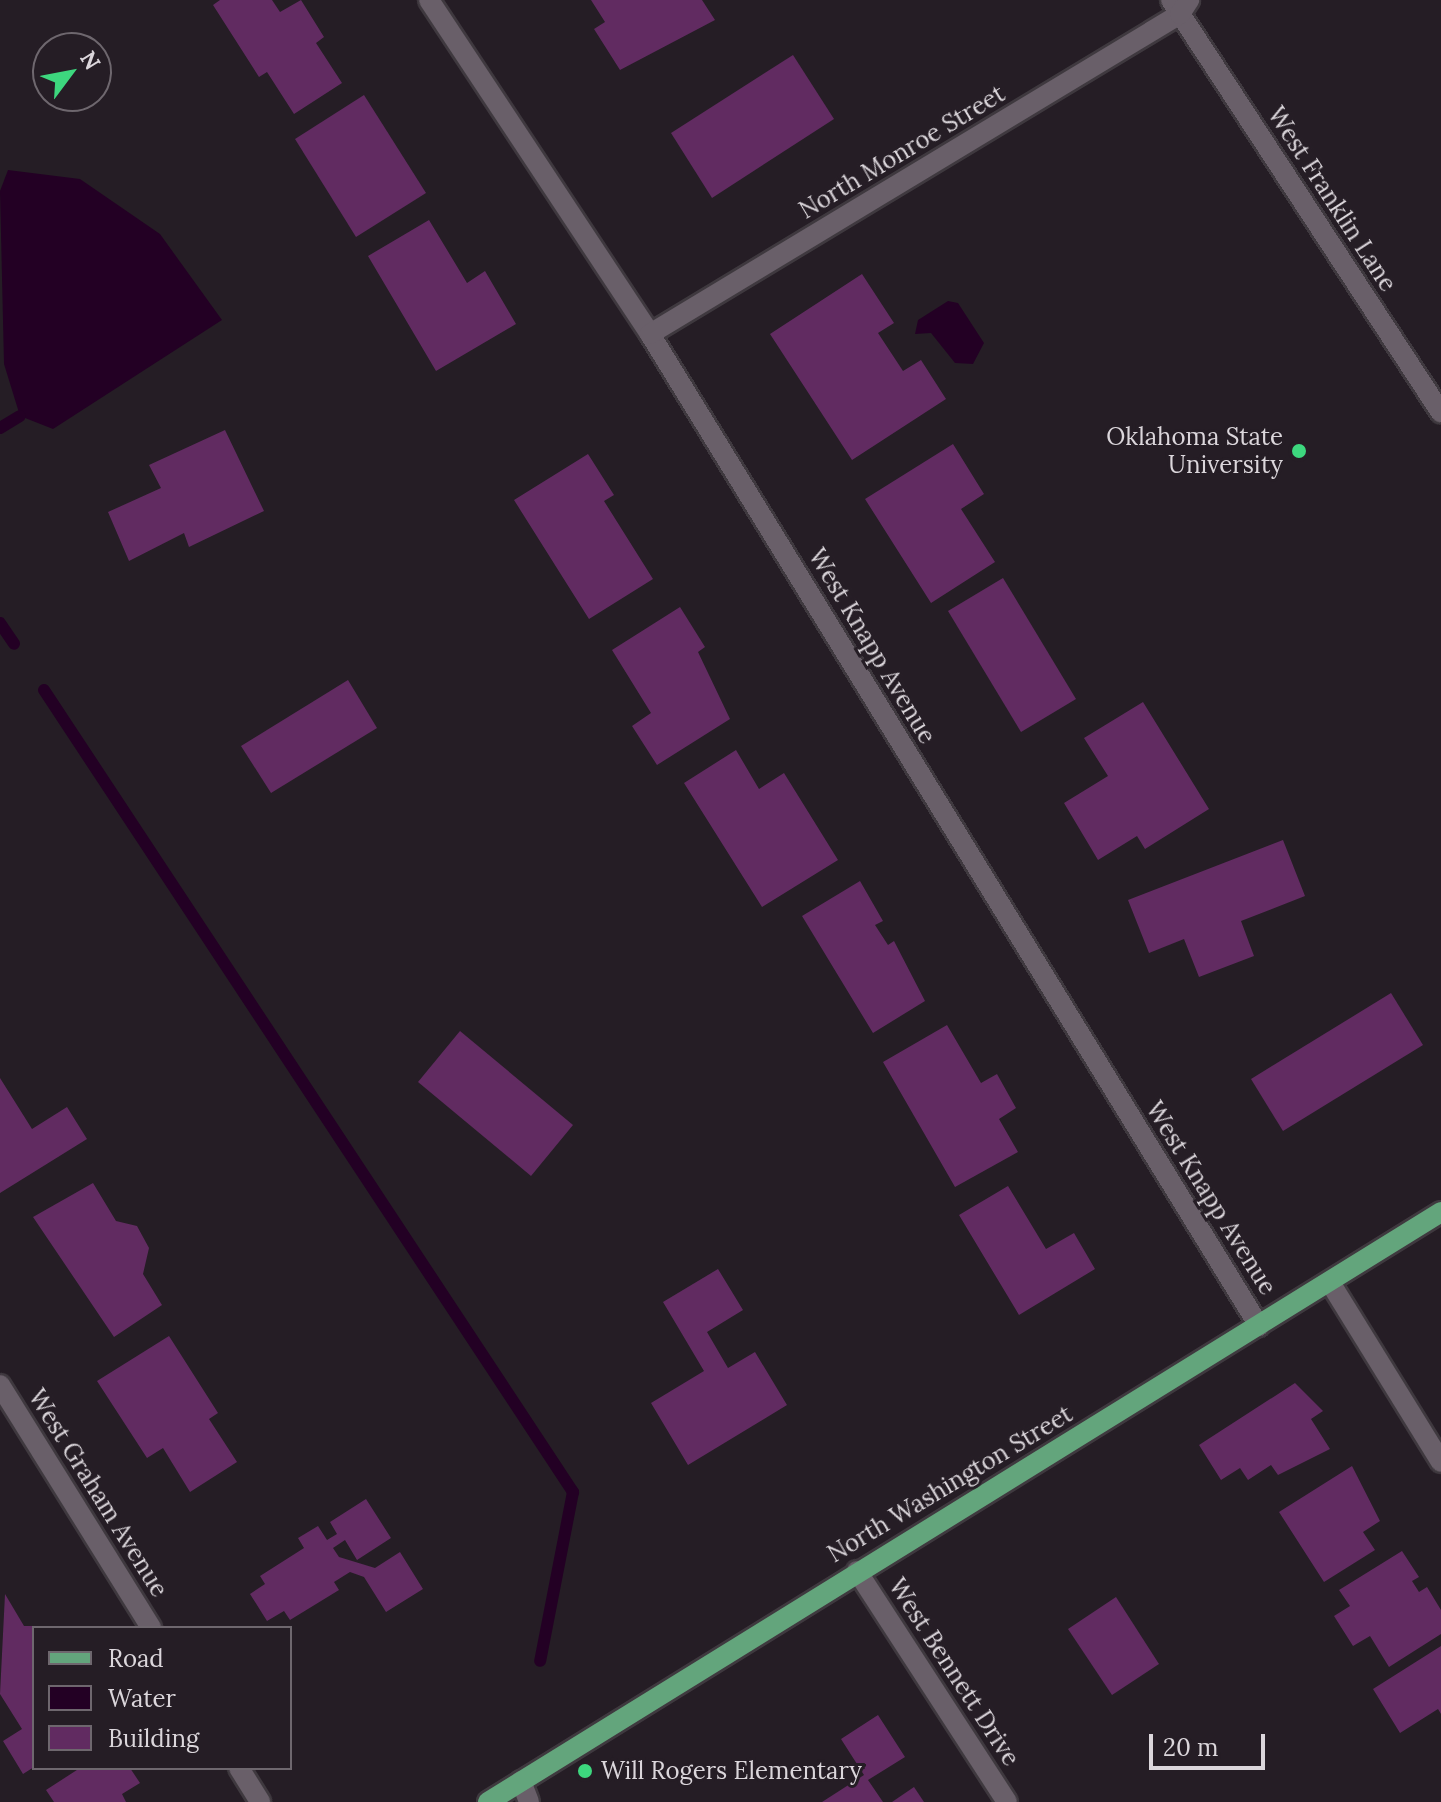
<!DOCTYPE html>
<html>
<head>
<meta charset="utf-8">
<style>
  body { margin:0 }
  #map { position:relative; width:1441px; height:1802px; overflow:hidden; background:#251d25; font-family:Lora,serif }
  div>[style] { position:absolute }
  .water>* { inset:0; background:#230024 }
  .stream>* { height:12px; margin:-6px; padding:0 6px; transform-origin:6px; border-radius:6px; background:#230024 }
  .building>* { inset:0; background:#612b61 }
  .roads { filter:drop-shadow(2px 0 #3f393f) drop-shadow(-2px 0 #3f393f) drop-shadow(0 2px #3f393f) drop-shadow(0 -2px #3f393f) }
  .minor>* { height:20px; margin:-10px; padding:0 10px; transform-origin:10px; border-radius:10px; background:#695f69 }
  .major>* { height:20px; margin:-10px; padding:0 10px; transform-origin:10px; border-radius:10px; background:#63a57c }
  .dots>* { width:22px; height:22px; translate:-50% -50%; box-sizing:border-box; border:4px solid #251d25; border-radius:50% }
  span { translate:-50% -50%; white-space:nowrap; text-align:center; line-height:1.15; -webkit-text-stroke:6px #251d25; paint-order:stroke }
  .street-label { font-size:24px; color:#dbd6db }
  .poi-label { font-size:24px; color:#dbd6db }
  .right { translate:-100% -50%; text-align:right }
  .left { translate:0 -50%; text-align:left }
  .legend { position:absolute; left:32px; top:1626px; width:260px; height:144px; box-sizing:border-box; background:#251d25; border:2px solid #6e676e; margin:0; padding:10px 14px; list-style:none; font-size:24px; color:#dbd6db }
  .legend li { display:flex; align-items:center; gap:16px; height:40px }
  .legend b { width:40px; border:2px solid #6e676e }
  .north { position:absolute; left:32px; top:32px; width:80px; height:80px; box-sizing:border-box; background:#251d25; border:2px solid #6e676e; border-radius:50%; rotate:58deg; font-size:22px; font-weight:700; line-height:32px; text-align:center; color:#dbd6db }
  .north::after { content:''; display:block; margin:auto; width:28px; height:36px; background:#3dd77e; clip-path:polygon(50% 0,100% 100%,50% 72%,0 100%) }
  .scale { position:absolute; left:1149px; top:1734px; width:116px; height:36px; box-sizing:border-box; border:4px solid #dbd6db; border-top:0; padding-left:10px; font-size:24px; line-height:28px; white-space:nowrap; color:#dbd6db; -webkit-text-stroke:6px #251d25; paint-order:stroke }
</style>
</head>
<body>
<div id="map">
  <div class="water">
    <i style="clip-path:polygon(8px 170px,80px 179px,160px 234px,222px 320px,53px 429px,20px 416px,4px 364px,0 191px)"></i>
    <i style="clip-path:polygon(948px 301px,958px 303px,984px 343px,973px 364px,955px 363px,931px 333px,915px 334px,918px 320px)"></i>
  </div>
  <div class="stream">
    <i style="left:0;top:428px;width:23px;rotate:-31deg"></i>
    <i style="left:0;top:623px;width:25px;rotate:56deg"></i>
    <i style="left:44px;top:690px;width:961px;rotate:56.59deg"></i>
    <i style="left:573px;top:1492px;width:172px;rotate:101deg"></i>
  </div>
  <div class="building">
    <i style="clip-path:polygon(220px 0,272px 0,280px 12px,301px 0,324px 37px,316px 43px,342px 83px,294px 114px,267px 72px,259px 77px,213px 5px)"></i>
    <i style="clip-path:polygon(591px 0,702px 0,715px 20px,620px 70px,594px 29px,605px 22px)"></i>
    <i style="clip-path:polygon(793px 55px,834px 119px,712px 198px,671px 133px)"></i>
    <i style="clip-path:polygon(364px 95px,426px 193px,356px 237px,295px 139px)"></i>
    <i style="clip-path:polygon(429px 220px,467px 283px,485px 271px,516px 324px,436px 371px,368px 256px)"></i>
    <i style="clip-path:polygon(862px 274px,894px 323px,878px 333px,903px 371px,921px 360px,946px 399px,852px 460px,770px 334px)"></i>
    <i style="clip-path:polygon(225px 430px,264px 511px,189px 547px,184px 533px,129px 561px,108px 512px,161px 488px,149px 465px)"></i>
    <i style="clip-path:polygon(953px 444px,984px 494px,961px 509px,995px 562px,931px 603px,865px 499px)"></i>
    <i style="clip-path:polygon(588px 454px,614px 495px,604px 501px,653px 579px,589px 619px,514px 500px)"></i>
    <i style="clip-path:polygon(1003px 578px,1076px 699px,1021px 732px,948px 611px)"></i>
    <i style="clip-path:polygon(680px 607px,705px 647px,698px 652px,730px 719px,657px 765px,632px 726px,651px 713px,612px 650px)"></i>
    <i style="clip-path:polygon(348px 680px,377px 728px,271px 793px,241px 746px)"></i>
    <i style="clip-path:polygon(1143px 702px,1209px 809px,1145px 849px,1137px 836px,1098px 860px,1064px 803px,1108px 776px,1084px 738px)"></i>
    <i style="clip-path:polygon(736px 750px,759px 789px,784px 773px,838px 860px,762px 907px,684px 783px)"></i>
    <i style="clip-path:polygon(1283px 840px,1305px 896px,1241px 921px,1254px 956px,1199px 977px,1184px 939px,1149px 953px,1128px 900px)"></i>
    <i style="clip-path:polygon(860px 881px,883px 921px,875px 925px,888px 945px,894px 941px,925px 1001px,873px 1033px,802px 916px)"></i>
    <i style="clip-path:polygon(1391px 993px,1423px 1045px,1283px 1131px,1251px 1079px)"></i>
    <i style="clip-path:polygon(947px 1025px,981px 1083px,997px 1074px,1016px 1108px,999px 1119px,1018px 1152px,955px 1187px,883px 1062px)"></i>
    <i style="clip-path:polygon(460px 1031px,573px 1125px,531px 1176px,418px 1082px)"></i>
    <i style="clip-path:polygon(0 1078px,32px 1129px,67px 1107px,87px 1139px,0 1193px)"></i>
    <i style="clip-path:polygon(93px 1183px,116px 1221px,137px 1226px,149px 1248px,143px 1274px,162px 1305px,114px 1337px,33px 1217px)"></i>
    <i style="clip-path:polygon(1008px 1186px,1046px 1249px,1074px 1233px,1095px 1269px,1019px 1315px,959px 1215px)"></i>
    <i style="clip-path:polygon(718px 1269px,743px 1310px,707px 1332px,728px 1368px,755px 1352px,787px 1405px,688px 1465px,651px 1403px,704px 1371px,663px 1302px)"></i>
    <i style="clip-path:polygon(169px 1336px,218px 1413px,209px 1419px,237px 1462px,190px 1492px,163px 1448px,147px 1458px,97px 1381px)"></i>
    <i style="clip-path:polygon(1295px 1383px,1323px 1411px,1311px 1419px,1330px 1449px,1278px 1475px,1271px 1465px,1248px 1480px,1240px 1468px,1221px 1480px,1199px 1445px)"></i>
    <i style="clip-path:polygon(1352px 1466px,1380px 1521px,1363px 1532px,1375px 1550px,1324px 1582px,1279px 1512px)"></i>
    <i style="clip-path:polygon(366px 1499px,391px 1538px,357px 1560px,345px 1540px,333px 1548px,339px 1557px,375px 1568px,400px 1552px,423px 1589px,386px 1612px,364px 1577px,350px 1572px,334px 1582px,339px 1590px,290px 1620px,284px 1611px,267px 1621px,250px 1594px,265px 1584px,260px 1576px,304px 1548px,298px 1538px,318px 1526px,327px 1540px,337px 1534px,330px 1522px)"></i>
    <i style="clip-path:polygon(1402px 1551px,1419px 1577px,1412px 1581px,1419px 1592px,1427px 1587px,1441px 1610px,1441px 1634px,1389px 1667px,1370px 1636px,1353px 1646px,1334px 1616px,1350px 1606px,1339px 1590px)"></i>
    <i style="clip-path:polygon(5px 1594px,24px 1626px,34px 1626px,34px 1767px,23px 1774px,3px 1741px,22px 1729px,0 1694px)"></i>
    <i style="clip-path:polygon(1116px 1597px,1159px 1664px,1112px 1695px,1068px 1629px)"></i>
    <i style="clip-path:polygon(1441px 1646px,1441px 1714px,1438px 1709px,1400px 1733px,1373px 1689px)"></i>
    <i style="clip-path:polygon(878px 1715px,905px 1757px,868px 1780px,883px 1802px,822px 1802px,864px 1775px,841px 1739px)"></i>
    <i style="clip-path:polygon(80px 1768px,130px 1768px,140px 1783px,122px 1794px,126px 1802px,54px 1802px,46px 1790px)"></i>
    <i style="clip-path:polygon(914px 1787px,924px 1802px,892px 1802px)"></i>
  </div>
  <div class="roads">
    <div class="minor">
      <i style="left:429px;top:0;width:400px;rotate:56.5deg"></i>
      <i style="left:650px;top:334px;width:1164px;rotate:58.45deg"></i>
      <i style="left:1171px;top:0;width:493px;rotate:56.8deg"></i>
      <i style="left:650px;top:334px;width:619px;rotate:-31.12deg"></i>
      <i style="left:1180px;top:14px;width:17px;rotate:-57deg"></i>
      <i style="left:1331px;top:1284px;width:209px;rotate:58.3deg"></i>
      <i style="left:0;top:1385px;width:286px;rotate:58.1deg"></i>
      <i style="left:857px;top:1571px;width:275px;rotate:57deg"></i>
      <i style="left:239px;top:1768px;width:40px;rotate:58deg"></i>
      <i style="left:521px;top:1781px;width:22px;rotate:69deg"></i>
    </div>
    <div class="major">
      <i style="left:488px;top:1802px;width:1121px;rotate:-31.76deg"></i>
    </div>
  </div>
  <div class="dots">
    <i style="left:1299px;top:451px;background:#3dd77e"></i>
    <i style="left:585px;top:1771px;background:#3dd77e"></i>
  </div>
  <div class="street-label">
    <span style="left:902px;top:152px;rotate:-31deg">North Monroe Street</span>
    <span style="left:1332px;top:199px;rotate:57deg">West Franklin Lane</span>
    <span style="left:872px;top:646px;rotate:59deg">West Knapp Avenue</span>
    <span style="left:1211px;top:1198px;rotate:58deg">West Knapp Avenue</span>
    <span style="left:950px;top:1484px;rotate:-31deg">North Washington Street</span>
    <span style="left:98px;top:1493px;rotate:58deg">West Graham Avenue</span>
    <span style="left:954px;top:1672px;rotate:57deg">West Bennett Drive</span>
  </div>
  <div class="poi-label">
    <span class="right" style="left:1283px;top:451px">Oklahoma State<br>University</span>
    <span class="left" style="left:601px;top:1771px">Will Rogers Elementary</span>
  </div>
  <ul class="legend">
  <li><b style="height:10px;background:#63a57c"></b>Road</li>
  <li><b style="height:22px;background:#230024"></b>Water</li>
  <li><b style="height:22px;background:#612b61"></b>Building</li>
  </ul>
  <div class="north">N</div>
  <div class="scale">20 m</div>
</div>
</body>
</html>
